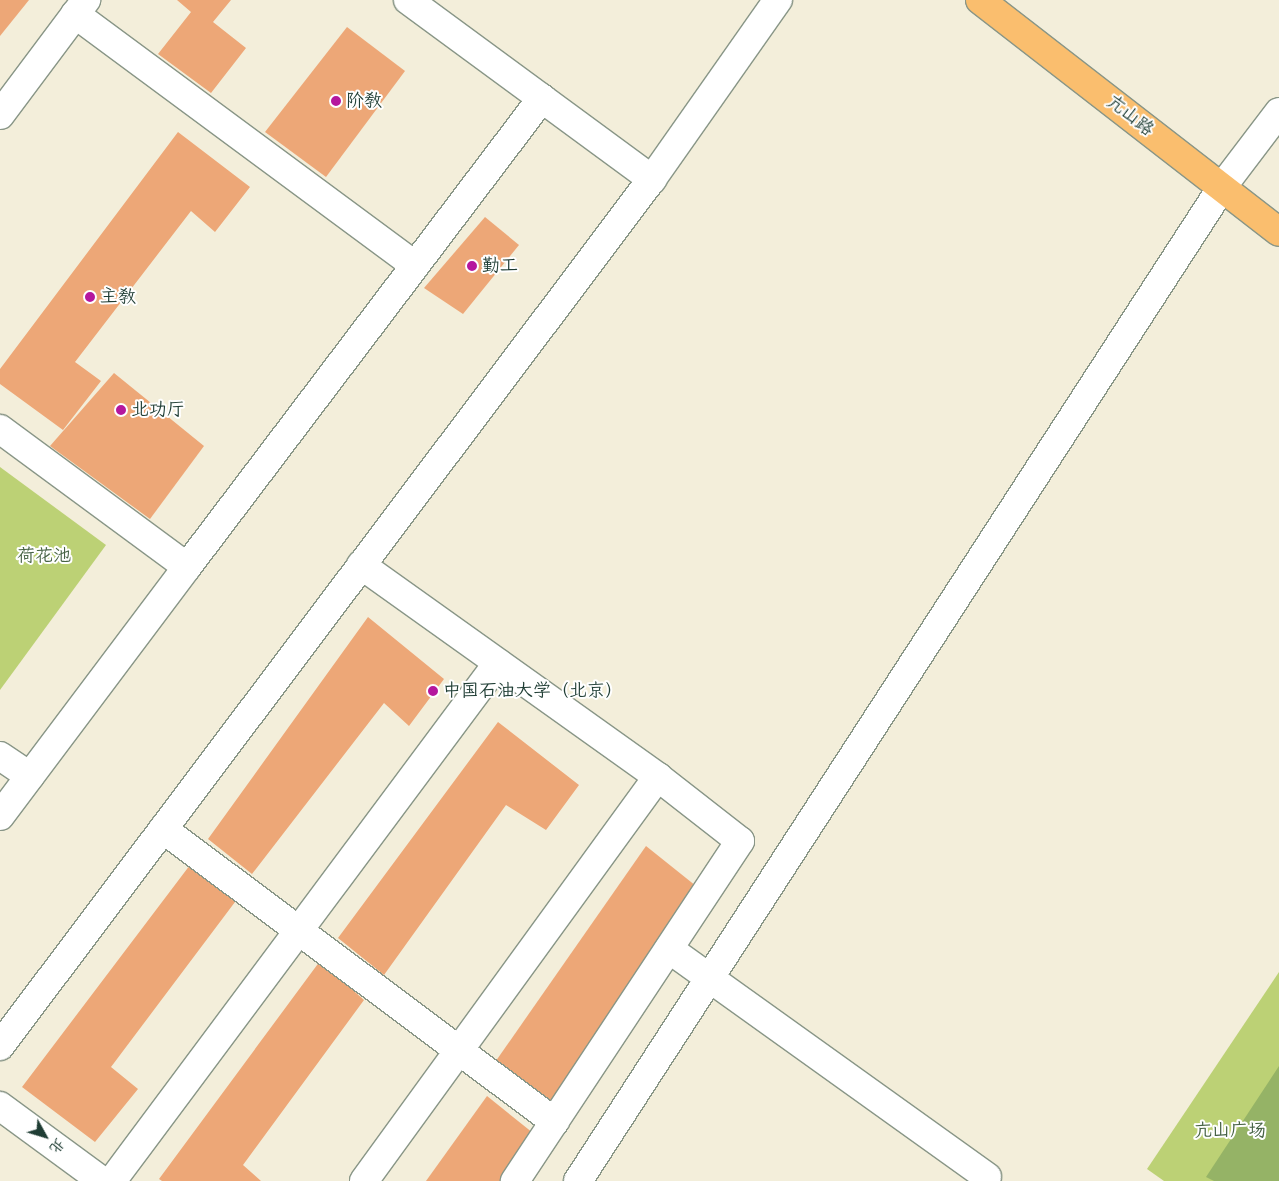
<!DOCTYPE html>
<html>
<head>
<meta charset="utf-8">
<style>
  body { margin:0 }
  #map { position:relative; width:1279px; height:1181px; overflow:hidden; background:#f3eeda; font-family:"Architects Daughter","LXGW WenKai TC",sans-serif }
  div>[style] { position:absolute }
  .green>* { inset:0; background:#bcd175 }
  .forest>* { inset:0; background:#95b366 }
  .building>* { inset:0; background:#eda777 }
  .roads { filter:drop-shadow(1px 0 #899687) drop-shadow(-1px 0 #899687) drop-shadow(0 1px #899687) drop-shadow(0 -1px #899687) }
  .minor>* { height:28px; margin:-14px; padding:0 14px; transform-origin:14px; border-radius:14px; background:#fff }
  .major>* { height:28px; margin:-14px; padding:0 14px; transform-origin:14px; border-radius:14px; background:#fabe6e }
  .dots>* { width:14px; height:14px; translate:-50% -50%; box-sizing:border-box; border:2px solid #fff; border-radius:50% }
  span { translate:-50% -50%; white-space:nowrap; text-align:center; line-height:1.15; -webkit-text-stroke:4px #fff; paint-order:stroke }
  .poi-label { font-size:18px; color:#1f3d34 }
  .left { translate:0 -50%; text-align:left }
  .street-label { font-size:18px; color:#1f3d34 }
  .park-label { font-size:18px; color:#466244 }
  .north { position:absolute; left:20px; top:1111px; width:50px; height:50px; -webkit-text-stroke:4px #fff; paint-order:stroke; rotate:129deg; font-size:14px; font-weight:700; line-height:20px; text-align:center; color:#1f3d34 }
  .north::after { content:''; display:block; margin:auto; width:18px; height:22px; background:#1f3d34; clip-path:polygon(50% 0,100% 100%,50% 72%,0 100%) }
</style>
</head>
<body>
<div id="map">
  <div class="green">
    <i style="clip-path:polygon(0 467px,106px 545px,0 690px)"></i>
    <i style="clip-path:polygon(1279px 972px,1279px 1181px,1164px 1181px,1147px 1169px)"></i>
  </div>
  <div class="forest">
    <i style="clip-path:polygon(1279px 1066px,1279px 1181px,1214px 1181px,1206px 1177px)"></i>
  </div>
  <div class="building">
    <i style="clip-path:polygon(0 0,29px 0,0 36px)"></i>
    <i style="clip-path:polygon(177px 0,231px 0,213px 22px,246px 48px,211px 93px,158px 54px,191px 12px)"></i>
    <i style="clip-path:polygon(347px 27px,405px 71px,326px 177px,265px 132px)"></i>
    <i style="clip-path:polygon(178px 132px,250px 187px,215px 232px,191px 211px,75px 362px,101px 381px,63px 430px,0 384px,0 369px)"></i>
    <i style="clip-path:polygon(485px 217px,519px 245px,463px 314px,424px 288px)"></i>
    <i style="clip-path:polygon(114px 373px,204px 446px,150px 519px,50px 446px)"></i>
    <i style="clip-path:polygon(368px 617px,444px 679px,409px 726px,384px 703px,252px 874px,208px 839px)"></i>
    <i style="clip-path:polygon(498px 722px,579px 785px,546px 830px,506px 805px,384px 975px,338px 938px)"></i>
    <i style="clip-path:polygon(646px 846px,696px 886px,552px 1109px,491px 1068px)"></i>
    <i style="clip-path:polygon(190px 865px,235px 902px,111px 1067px,138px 1089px,95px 1142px,22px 1087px)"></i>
    <i style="clip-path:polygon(320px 961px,364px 1000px,243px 1165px,261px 1181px,162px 1181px,159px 1179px)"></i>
    <i style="clip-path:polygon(487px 1096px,533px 1133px,500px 1181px,426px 1181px)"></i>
  </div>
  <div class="roads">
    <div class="minor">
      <i style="left:408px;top:0;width:303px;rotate:36.3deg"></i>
      <i style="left:75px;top:14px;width:423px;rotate:36.5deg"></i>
      <i style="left:0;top:115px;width:144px;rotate:-53.2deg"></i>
      <i style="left:0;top:429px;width:232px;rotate:36.4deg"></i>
      <i style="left:187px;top:567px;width:588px;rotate:-52.88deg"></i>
      <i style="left:361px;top:565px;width:365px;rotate:35.5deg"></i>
      <i style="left:658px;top:777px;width:104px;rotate:38deg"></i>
      <i style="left:740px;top:841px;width:408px;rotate:123.5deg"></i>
      <i style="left:0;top:756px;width:36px;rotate:34deg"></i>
      <i style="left:0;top:816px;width:311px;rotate:-53.1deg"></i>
      <i style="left:163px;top:829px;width:489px;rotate:36.8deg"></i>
      <i style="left:669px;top:949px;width:391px;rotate:35.6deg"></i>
      <i style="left:0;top:1046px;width:1085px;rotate:-53.06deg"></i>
      <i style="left:652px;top:179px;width:219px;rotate:-54.9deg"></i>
      <i style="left:0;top:1106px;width:127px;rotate:36.3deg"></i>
      <i style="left:112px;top:1181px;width:646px;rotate:-53.31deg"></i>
      <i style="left:364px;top:1181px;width:500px;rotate:-54deg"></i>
      <i style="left:578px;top:1181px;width:1184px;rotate:-57.06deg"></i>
      <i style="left:1222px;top:187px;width:94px;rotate:-52.8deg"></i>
    </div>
    <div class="major">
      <i style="left:980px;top:0;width:378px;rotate:37.8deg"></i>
    </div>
  </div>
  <div class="dots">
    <i style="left:336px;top:101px;background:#b5179e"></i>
    <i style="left:472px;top:266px;background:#b5179e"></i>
    <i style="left:90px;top:297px;background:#b5179e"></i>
    <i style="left:121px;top:410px;background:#b5179e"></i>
    <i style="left:433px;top:691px;background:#b5179e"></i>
  </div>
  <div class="poi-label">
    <span class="left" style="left:346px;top:101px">阶教</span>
    <span class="left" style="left:482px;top:266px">勤工</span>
    <span class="left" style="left:100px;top:297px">主教</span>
    <span class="left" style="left:131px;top:410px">北功厅</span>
    <span class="left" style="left:443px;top:691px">中国石油大学（北京）</span>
  </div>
  <div class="street-label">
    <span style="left:1130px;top:116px;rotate:38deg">亢山路</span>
  </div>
  <div class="park-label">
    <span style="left:44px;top:556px">荷花池</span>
    <span style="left:1230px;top:1131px">亢山广场</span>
  </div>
  <div class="north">北</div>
</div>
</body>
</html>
